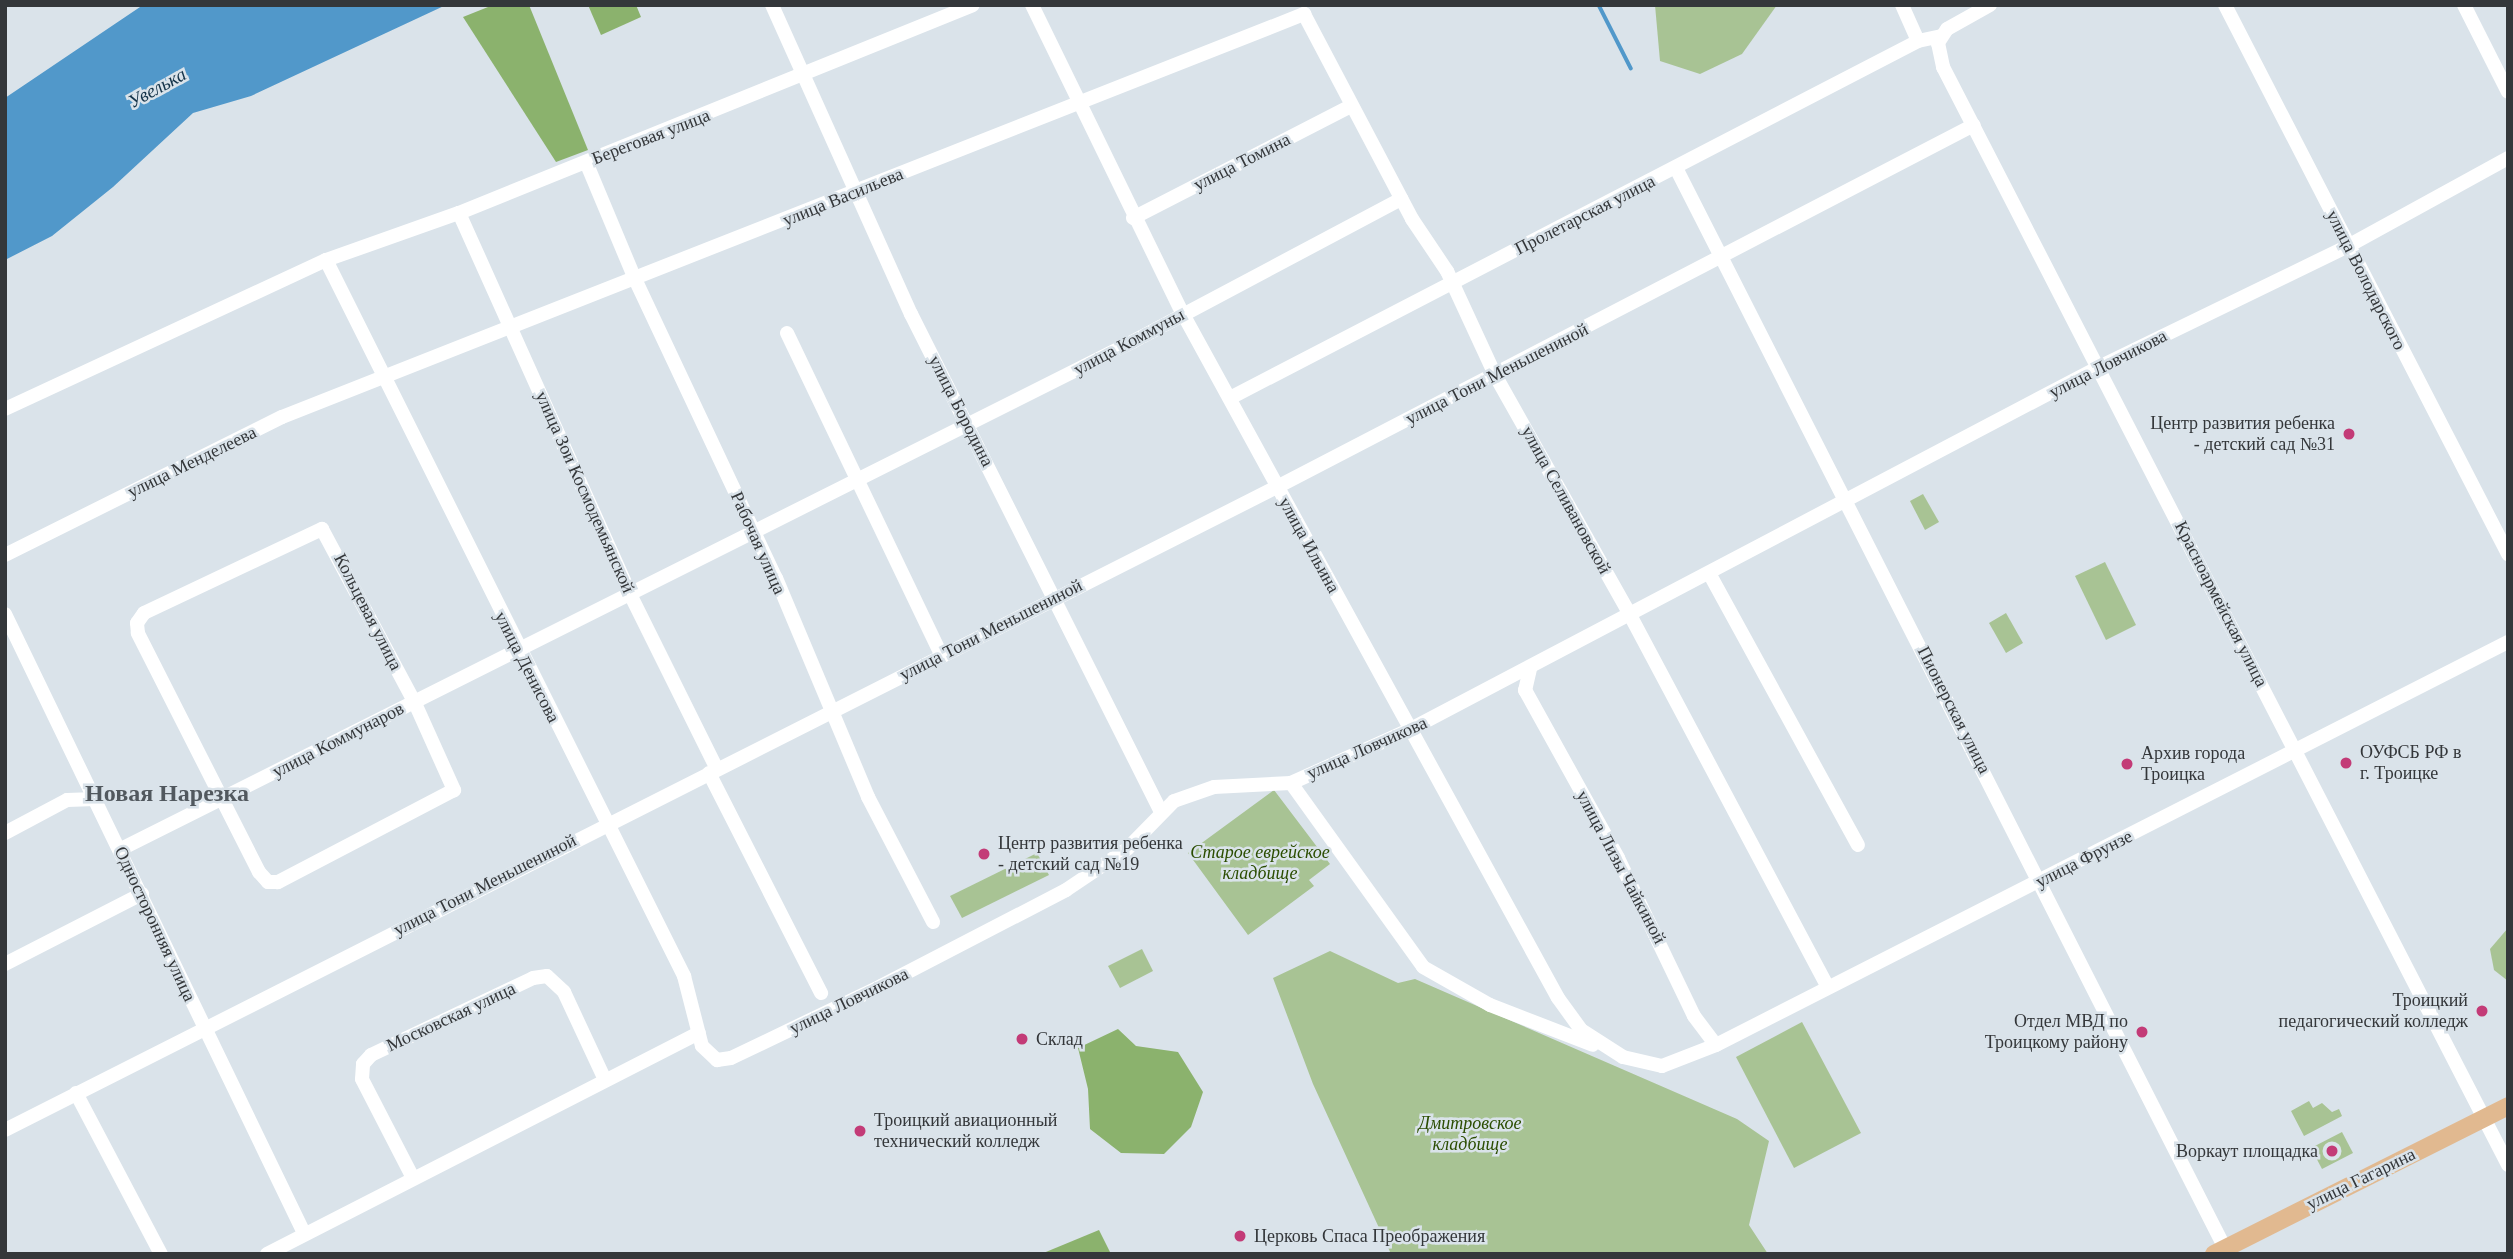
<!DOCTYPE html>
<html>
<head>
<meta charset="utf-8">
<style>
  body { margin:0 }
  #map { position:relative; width:2513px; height:1259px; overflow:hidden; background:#dae3ea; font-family:Georgia,serif }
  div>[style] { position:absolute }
  .green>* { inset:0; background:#a8c394 }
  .forest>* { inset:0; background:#8bb26d }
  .water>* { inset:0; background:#5198ca }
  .stream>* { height:3.5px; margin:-1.75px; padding:0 1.75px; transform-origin:1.75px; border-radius:1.75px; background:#5198ca }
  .minor>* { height:14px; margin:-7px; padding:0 7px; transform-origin:7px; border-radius:7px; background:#fff }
  .major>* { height:18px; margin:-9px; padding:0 9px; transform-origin:9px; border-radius:9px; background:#e1b990 }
  .dots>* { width:19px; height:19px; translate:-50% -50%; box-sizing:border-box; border:4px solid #dae3ea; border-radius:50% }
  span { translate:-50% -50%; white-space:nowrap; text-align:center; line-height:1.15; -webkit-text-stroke:5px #dae3ea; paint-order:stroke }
  .street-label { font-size:18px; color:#34373a }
  .poi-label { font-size:18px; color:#34373a }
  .right { translate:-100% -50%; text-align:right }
  .left { translate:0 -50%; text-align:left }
  .park-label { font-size:18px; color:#2b4d00; font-style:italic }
  .water-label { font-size:19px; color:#143349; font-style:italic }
  .district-label { font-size:24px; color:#51585e; font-weight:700 }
  .frame { position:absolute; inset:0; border:7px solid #34373a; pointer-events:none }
</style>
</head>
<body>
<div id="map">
  <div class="green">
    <i style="clip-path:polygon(1655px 5px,1777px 5px,1742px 54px,1700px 74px,1660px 61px)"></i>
    <i style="clip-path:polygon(1923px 494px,1939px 522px,1925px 530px,1910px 501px)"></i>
    <i style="clip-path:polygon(2105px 562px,2136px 625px,2106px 640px,2075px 576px)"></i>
    <i style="clip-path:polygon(2006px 613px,2023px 643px,2006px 653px,1989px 623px)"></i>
    <i style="clip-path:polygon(1274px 790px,1330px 864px,1309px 880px,1314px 886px,1248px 935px,1188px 853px)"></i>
    <i style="clip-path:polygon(1037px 853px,1049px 875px,962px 918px,950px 896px)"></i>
    <i style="clip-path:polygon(2508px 928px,2508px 981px,2494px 970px,2490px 949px)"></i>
    <i style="clip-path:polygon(1142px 949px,1153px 971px,1120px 988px,1108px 966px)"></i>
    <i style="clip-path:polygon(1330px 951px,1398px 983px,1415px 979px,1737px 1119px,1769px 1141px,1749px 1225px,1768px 1254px,1391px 1254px,1313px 1084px,1273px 978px)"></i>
    <i style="clip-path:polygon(1802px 1022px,1861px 1133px,1794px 1168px,1736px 1057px)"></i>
    <i style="clip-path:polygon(2309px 1101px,2313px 1108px,2322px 1103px,2332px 1112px,2339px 1109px,2342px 1116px,2304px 1136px,2291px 1111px)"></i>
    <i style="clip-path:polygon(2342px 1132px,2353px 1153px,2322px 1169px,2311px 1148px)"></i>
  </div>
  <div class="forest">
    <i style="clip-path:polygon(493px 5px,529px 5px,588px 150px,556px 162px,463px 17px)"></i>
    <i style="clip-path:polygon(588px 5px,636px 5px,641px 17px,601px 35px)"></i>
    <i style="clip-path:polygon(1118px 1029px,1136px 1046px,1178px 1052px,1203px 1092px,1191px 1127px,1164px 1154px,1121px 1153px,1090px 1129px,1088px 1089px,1078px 1048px)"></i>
    <i style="clip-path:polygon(1099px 1230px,1111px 1254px,1041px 1254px)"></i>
  </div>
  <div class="water">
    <i style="clip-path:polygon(143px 5px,446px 5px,251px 96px,193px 113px,113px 187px,52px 236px,5px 260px,5px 98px)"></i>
  </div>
  <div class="stream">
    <i style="left:1599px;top:5px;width:71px;rotate:63.1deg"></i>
  </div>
  <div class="minor">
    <i style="left:772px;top:5px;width:339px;rotate:65.8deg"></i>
    <i style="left:911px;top:314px;width:557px;rotate:63.34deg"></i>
    <i style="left:1032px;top:5px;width:344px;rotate:64deg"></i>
    <i style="left:1183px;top:314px;width:780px;rotate:61.27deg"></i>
    <i style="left:1558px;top:998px;width:39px;rotate:54deg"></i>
    <i style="left:1581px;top:1030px;width:50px;rotate:32.7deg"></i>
    <i style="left:1623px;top:1057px;width:40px;rotate:13deg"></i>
    <i style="left:1662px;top:1066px;width:58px;rotate:-21.3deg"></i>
    <i style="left:1716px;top:1045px;width:889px;rotate:-26.97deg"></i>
    <i style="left:1902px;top:5px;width:39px;rotate:66deg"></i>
    <i style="left:1990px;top:5px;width:49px;rotate:150.8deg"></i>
    <i style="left:1947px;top:29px;width:17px;rotate:123deg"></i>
    <i style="left:1938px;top:43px;width:25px;rotate:78deg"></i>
    <i style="left:1943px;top:67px;width:1235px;rotate:62.77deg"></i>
    <i style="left:2225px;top:5px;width:618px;rotate:62.73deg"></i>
    <i style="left:2464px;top:5px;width:97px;rotate:63.2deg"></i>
    <i style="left:586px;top:162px;width:127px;rotate:67.3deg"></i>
    <i style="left:635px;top:279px;width:331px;rotate:64.8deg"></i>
    <i style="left:776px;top:578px;width:238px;rotate:67.2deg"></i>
    <i style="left:868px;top:797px;width:141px;rotate:62.5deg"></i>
    <i style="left:1676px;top:168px;width:1218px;rotate:63.06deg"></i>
    <i style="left:459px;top:213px;width:418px;rotate:65.8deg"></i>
    <i style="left:630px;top:594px;width:195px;rotate:63.6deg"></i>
    <i style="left:1133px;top:218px;width:245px;rotate:-27.2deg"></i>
    <i style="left:326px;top:260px;width:801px;rotate:63.43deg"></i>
    <i style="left:684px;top:976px;width:72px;rotate:75.6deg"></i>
    <i style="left:702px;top:1046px;width:21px;rotate:43deg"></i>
    <i style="left:717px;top:1060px;width:14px;rotate:-8deg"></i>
    <i style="left:731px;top:1058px;width:166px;rotate:-25.6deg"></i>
    <i style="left:881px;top:986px;width:208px;rotate:-27.4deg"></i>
    <i style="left:1066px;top:890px;width:73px;rotate:-33.9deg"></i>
    <i style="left:1127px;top:849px;width:67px;rotate:-45.6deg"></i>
    <i style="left:1174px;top:801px;width:42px;rotate:-19.3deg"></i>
    <i style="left:1214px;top:787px;width:77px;rotate:-3deg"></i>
    <i style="left:1291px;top:783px;width:129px;rotate:-24.2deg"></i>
    <i style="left:1409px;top:730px;width:780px;rotate:-27.75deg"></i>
    <i style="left:2099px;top:367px;width:277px;rotate:-25.9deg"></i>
    <i style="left:2348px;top:246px;width:183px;rotate:-28.8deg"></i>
    <i style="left:787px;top:333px;width:356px;rotate:64.4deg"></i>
    <i style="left:1230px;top:398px;width:775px;rotate:-27.42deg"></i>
    <i style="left:1918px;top:41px;width:24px;rotate:-12deg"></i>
    <i style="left:5px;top:409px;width:354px;rotate:-24.9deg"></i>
    <i style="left:326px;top:260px;width:141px;rotate:-19.5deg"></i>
    <i style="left:459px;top:213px;width:554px;rotate:-22.03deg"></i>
    <i style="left:322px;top:529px;width:195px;rotate:61.9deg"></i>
    <i style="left:414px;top:701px;width:98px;rotate:65.8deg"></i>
    <i style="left:454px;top:790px;width:199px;rotate:152.4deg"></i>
    <i style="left:278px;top:882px;width:10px;rotate:180deg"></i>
    <i style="left:268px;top:882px;width:13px;rotate:-132deg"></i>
    <i style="left:259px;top:872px;width:268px;rotate:-116.9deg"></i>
    <i style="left:138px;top:633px;width:10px;rotate:-96deg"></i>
    <i style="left:137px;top:623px;width:12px;rotate:-55deg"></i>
    <i style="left:144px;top:613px;width:197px;rotate:-25.3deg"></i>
    <i style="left:5px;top:555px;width:309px;rotate:-26.5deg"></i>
    <i style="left:282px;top:417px;width:1099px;rotate:-21.52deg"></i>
    <i style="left:1304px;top:14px;width:232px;rotate:62.2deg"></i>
    <i style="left:1412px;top:219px;width:63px;rotate:56.1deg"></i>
    <i style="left:1447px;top:271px;width:115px;rotate:65.2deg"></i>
    <i style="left:1495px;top:375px;width:275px;rotate:60.6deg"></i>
    <i style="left:1630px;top:615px;width:421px;rotate:62deg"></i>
    <i style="left:1709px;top:573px;width:310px;rotate:61.3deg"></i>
    <i style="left:5px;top:614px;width:687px;rotate:64.22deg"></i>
    <i style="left:1530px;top:669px;width:22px;rotate:103deg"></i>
    <i style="left:1525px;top:690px;width:192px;rotate:61deg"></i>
    <i style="left:1618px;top:858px;width:175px;rotate:64.3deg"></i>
    <i style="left:1694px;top:1016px;width:36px;rotate:53deg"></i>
    <i style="left:709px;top:773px;width:247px;rotate:63deg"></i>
    <i style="left:1291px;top:783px;width:226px;rotate:54.3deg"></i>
    <i style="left:1423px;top:967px;width:77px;rotate:29.6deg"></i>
    <i style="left:1490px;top:1005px;width:110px;rotate:21.2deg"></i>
    <i style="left:5px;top:833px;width:70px;rotate:-28deg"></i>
    <i style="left:67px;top:800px;width:28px;rotate:-2deg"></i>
    <i style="left:121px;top:849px;width:1131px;rotate:-26.63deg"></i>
    <i style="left:1132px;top:342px;width:305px;rotate:-28deg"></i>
    <i style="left:5px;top:964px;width:154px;rotate:-27.1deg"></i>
    <i style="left:76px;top:1093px;width:182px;rotate:62.2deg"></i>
    <i style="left:5px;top:1130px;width:1425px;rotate:-26.82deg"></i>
    <i style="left:1277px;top:487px;width:785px;rotate:-27.45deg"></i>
    <i style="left:413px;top:1178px;width:111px;rotate:-117.3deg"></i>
    <i style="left:362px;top:1079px;width:15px;rotate:-86deg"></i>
    <i style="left:363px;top:1064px;width:12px;rotate:-48deg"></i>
    <i style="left:371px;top:1055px;width:179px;rotate:-25.4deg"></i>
    <i style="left:533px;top:978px;width:14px;rotate:-8deg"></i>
    <i style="left:547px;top:976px;width:23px;rotate:43deg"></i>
    <i style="left:564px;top:992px;width:97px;rotate:65deg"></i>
    <i style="left:267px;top:1254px;width:485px;rotate:-27.1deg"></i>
  </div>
  <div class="major">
    <i style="left:2214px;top:1254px;width:329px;rotate:-26.7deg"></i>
  </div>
  <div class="dots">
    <i style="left:2349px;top:434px;background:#c33b77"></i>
    <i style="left:2346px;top:763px;background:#c33b77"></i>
    <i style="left:2127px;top:764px;background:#c33b77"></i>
    <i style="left:984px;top:854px;background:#c33b77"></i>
    <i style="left:2482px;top:1011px;background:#c33b77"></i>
    <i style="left:2142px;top:1032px;background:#c33b77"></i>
    <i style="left:1022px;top:1039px;background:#c33b77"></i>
    <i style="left:860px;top:1131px;background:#c33b77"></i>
    <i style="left:2332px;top:1151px;background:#c33b77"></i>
    <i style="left:1240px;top:1236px;background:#c33b77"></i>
  </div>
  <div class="street-label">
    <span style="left:651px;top:137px;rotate:-21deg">Береговая улица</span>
    <span style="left:1242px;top:162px;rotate:-27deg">улица Томина</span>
    <span style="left:843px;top:197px;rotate:-22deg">улица Васильева</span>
    <span style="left:1585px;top:215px;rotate:-27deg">Пролетарская улица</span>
    <span style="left:2366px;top:280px;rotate:63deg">улица Володарского</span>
    <span style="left:1129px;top:342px;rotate:-28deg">улица Коммуны</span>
    <span style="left:2108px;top:364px;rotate:-27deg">улица Ловчикова</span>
    <span style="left:1497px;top:374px;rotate:-27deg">улица Тони Меньшениной</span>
    <span style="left:961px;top:411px;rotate:63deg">улица Бородина</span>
    <span style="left:192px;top:462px;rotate:-26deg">улица Менделеева</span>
    <span style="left:585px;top:492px;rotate:66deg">улица Зои Космодемьянской</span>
    <span style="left:1566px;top:500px;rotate:61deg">улица Селивановской</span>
    <span style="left:758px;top:543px;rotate:66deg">Рабочая улица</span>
    <span style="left:1309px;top:545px;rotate:61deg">улица Ильина</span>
    <span style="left:2221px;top:604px;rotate:63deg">Красноармейская улица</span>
    <span style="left:368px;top:612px;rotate:63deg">Кольцевая улица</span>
    <span style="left:991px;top:630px;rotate:-27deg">улица Тони Меньшениной</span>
    <span style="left:527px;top:667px;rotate:63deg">улица Денисова</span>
    <span style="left:1954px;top:710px;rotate:63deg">Пионерская улица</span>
    <span style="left:338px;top:740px;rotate:-27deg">улица Коммунаров</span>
    <span style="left:1367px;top:748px;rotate:-24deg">улица Ловчикова</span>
    <span style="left:2084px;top:859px;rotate:-27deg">улица Фрунзе</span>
    <span style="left:1621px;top:867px;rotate:62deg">улица Лизы Чайкиной</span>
    <span style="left:485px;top:885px;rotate:-27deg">улица Тони Меньшениной</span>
    <span style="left:155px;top:924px;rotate:65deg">Односторонняя улица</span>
    <span style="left:849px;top:1001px;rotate:-26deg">улица Ловчикова</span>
    <span style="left:451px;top:1017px;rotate:-25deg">Московская улица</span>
    <span style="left:2361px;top:1179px;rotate:-26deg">улица Гагарина</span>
  </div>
  <div class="poi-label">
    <span class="right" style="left:2335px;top:434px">Центр развития ребенка<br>- детский сад №31</span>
    <span class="left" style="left:2360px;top:763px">ОУФСБ РФ в<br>г. Троицке</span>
    <span class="left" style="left:2141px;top:764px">Архив города<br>Троицка</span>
    <span class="left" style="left:998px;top:854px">Центр развития ребенка<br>- детский сад №19</span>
    <span class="right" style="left:2468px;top:1011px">Троицкий<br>педагогический колледж</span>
    <span class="right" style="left:2128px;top:1032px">Отдел МВД по<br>Троицкому району</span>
    <span class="left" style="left:1036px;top:1039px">Склад</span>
    <span class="left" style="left:874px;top:1131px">Троицкий авиационный<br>технический колледж</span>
    <span class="right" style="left:2318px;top:1151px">Воркаут площадка</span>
    <span class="left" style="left:1254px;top:1236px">Церковь Спаса Преображения</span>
  </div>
  <div class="park-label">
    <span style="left:1260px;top:863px">Старое еврейское<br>кладбище</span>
    <span style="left:1470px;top:1134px">Дмитровское<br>кладбище</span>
  </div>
  <div class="water-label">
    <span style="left:157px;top:88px;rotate:-29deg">Увелька</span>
  </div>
  <div class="district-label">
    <span style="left:167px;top:794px">Новая Нарезка</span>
  </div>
  <div class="frame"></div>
</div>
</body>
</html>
